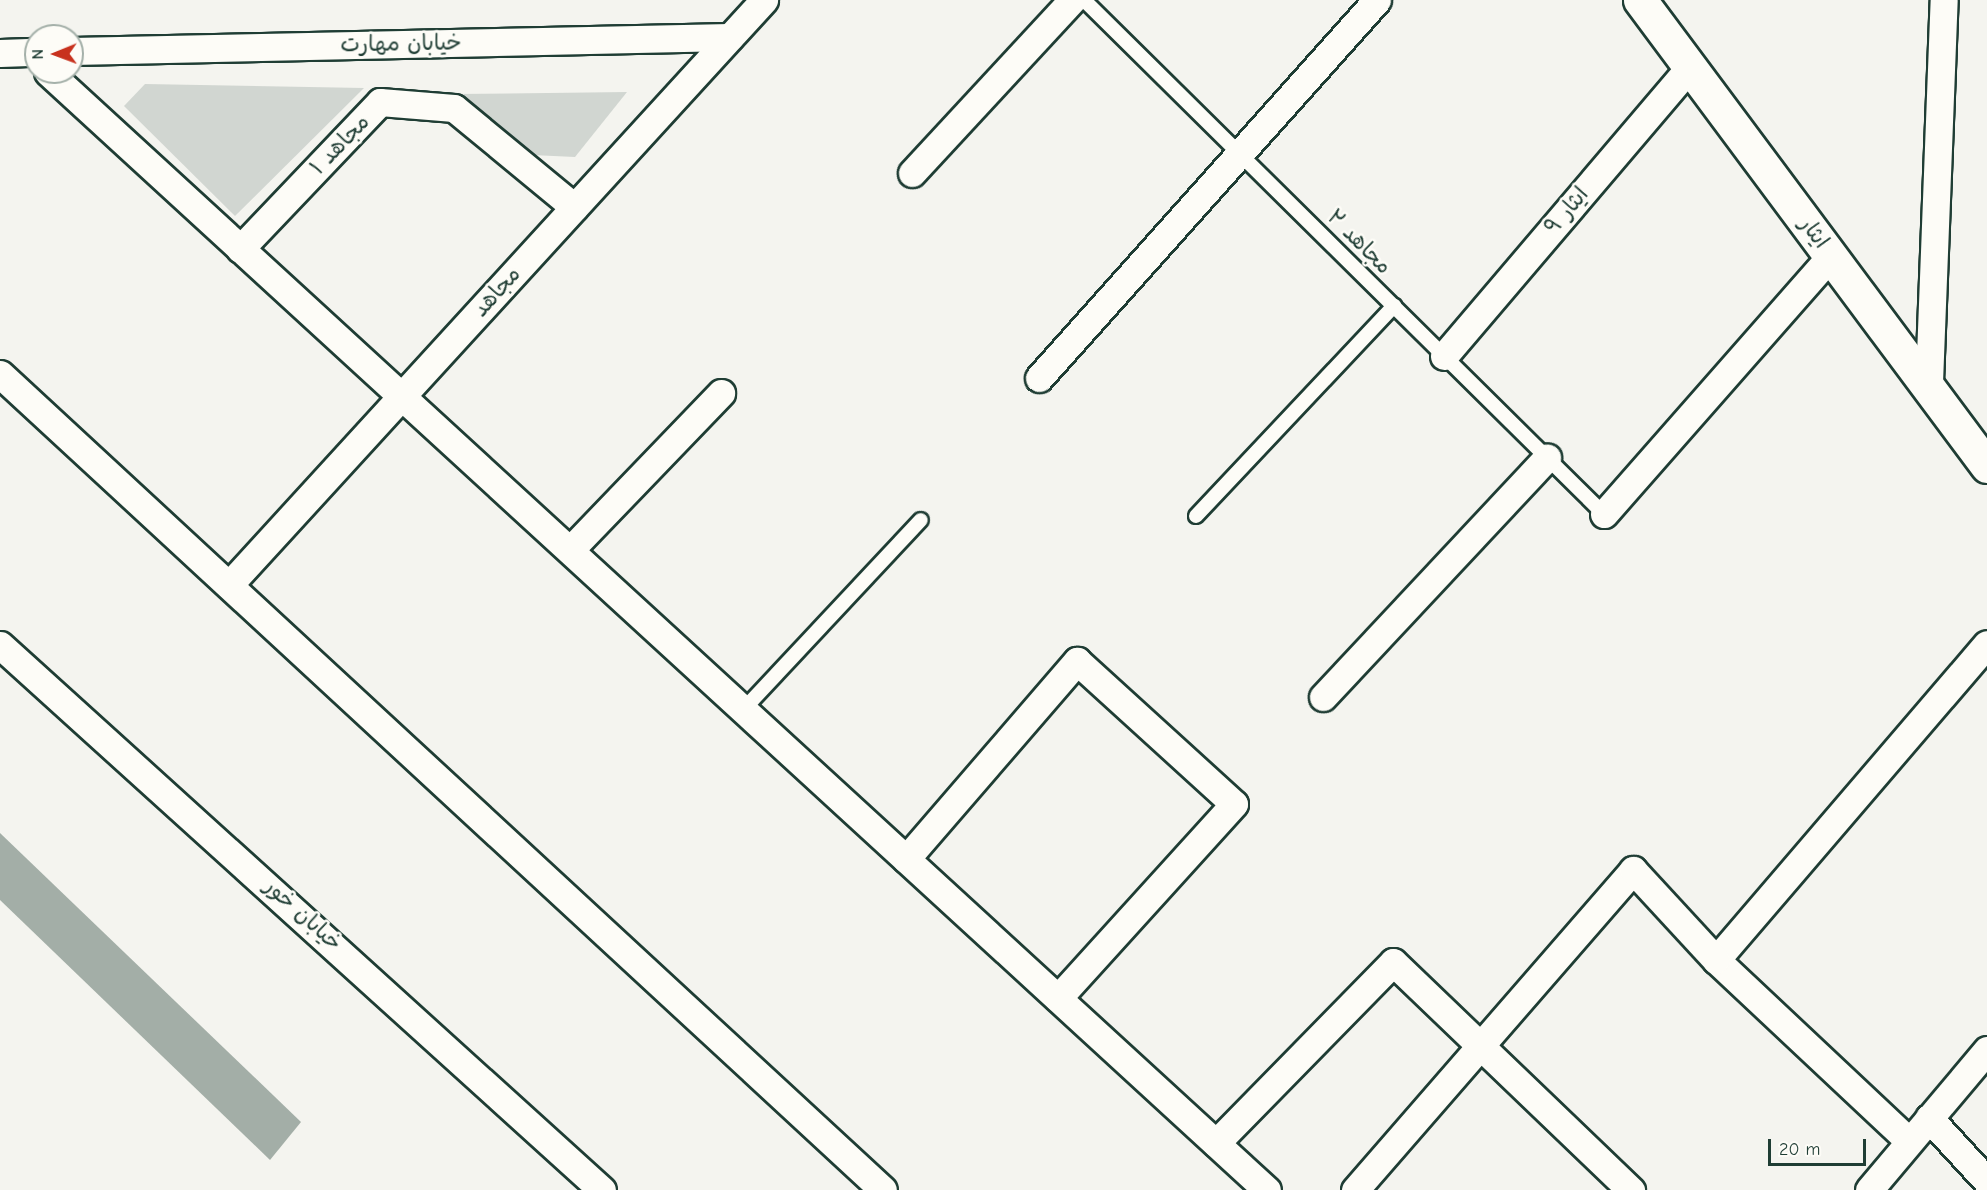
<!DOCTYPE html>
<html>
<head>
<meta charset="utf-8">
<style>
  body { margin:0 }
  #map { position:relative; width:1987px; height:1190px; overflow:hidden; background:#f4f4ef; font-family:"Comic Neue","Playpen Sans Arabic",sans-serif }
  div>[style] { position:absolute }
  .green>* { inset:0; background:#d1d6d1 }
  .water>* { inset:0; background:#a3aea7 }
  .roads { filter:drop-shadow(2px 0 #1f3d34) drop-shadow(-2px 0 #1f3d34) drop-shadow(0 2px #1f3d34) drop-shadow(0 -2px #1f3d34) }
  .lane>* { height:14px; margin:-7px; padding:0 7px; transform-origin:7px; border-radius:7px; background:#fdfcf7 }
  .street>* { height:27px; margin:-13.5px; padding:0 13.5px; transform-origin:13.5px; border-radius:13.5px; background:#fdfcf7 }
  .secondary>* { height:33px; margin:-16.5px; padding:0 16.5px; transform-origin:16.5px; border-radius:16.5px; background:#fdfcf7 }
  span { translate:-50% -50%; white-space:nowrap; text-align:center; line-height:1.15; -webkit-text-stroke:5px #fdfcf7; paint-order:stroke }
  .street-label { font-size:22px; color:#1f3d34 }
  .north { position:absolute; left:24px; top:24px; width:60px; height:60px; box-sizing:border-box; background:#fdfcf7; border:2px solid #a4b0a9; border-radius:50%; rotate:269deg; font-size:16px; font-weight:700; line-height:24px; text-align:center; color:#1f3d34 }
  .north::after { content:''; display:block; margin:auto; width:21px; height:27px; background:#c8321e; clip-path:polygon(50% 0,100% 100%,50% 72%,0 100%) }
  .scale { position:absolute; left:1768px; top:1139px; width:98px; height:27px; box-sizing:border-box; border:3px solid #1f3d34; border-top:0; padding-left:8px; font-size:18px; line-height:21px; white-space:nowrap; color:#1f3d34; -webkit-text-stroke:4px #fdfcf7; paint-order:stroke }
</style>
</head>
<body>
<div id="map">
  <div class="green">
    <i style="clip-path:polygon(145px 84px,364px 88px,235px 216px,124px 106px)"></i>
    <i style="clip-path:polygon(627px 92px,575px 157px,532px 155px,457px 94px)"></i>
  </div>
  <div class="water">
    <i style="clip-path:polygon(0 833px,301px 1122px,270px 1160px,0 900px)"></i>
  </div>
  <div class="roads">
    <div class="lane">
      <i style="left:1084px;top:0;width:731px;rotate:44.67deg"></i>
      <i style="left:1196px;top:516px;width:289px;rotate:-46.7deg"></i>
      <i style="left:743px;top:710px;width:260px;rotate:-46.9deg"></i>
    </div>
    <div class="street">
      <i style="left:72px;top:51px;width:658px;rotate:-1.22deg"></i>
      <i style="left:0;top:53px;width:36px;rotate:-2deg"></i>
      <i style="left:48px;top:72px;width:1654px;rotate:42.53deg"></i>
      <i style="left:912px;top:173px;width:236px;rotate:-47.2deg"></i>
      <i style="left:240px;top:249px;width:203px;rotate:-46.4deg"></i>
      <i style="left:380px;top:102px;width:74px;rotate:4.6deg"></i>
      <i style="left:454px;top:108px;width:156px;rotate:39.5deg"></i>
      <i style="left:1444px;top:356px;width:380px;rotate:-49.6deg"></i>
      <i style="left:0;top:374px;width:1202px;rotate:42.74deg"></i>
      <i style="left:1039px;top:378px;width:507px;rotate:-48.2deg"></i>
      <i style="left:1929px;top:382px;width:382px;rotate:-87.8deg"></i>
      <i style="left:1604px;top:514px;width:344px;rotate:-48.7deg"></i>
      <i style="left:570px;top:550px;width:218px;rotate:-46.1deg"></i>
      <i style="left:229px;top:585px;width:793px;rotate:-47.56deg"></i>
      <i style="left:0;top:645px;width:812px;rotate:42.16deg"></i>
      <i style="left:1323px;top:697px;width:328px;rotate:-46.9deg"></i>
      <i style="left:906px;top:859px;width:262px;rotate:-49.2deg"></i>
      <i style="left:1077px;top:661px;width:212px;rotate:42.3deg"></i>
      <i style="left:1234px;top:804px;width:262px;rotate:132.2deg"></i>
      <i style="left:1929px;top:1118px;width:86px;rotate:47.4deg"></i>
      <i style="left:1909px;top:1141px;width:265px;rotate:-136.8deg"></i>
      <i style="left:1716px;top:960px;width:416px;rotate:-49.4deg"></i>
      <i style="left:1216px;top:1143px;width:253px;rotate:-45.6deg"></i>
      <i style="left:1393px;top:962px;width:330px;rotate:43.8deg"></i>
      <i style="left:1355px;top:1190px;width:424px;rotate:-49deg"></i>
      <i style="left:1633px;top:870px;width:122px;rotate:47.3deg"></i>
      <i style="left:1869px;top:1190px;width:183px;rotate:-49.9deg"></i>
    </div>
    <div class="secondary">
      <i style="left:1640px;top:0;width:581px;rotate:53.33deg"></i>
    </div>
  </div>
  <div class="street-label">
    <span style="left:401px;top:44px;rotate:-1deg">خیابان مهارت</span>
    <span style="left:340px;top:145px;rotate:-46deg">مجاهد ۱</span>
    <span style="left:1567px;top:211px;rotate:-50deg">ایثار ۹</span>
    <span style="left:1814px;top:233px;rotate:53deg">ایثار</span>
    <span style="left:1359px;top:242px;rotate:45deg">مجاهد ۲</span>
    <span style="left:497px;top:292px;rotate:-48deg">مجاهد</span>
    <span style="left:303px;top:915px;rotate:42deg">خیابان خور</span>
  </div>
  <div class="north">N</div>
  <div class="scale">20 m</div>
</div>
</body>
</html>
